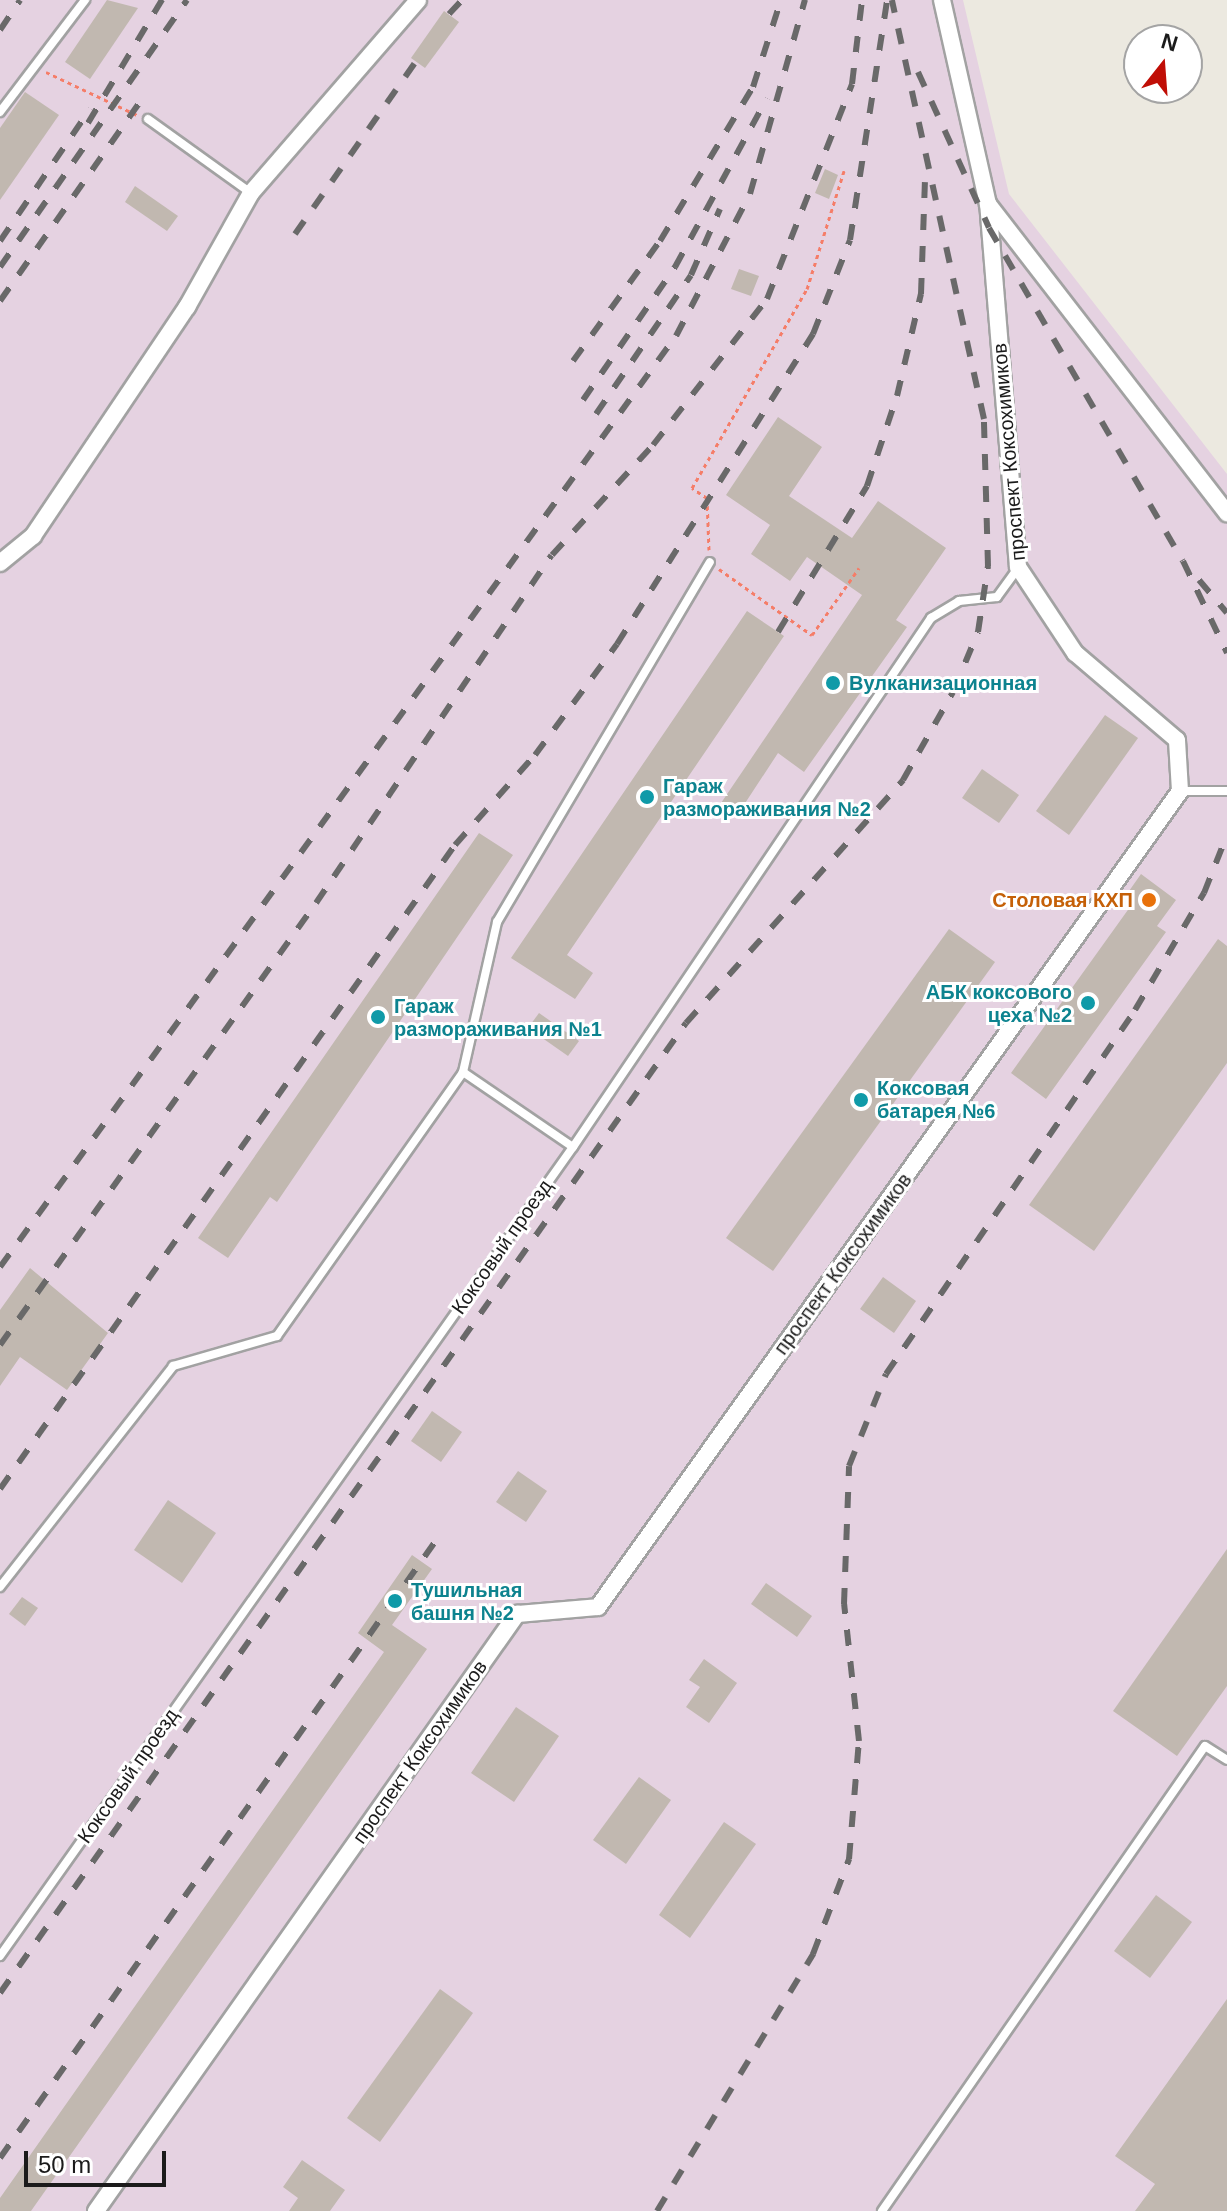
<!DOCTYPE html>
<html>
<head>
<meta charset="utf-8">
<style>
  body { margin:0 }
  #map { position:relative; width:1227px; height:2211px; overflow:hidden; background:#ece9e0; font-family:Arial,sans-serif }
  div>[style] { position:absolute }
  .industrial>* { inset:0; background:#e5d2e1 }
  .building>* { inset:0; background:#c1b8b0 }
  .path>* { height:3px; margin-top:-1.5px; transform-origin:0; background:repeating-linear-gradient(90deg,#f57d68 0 4px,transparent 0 8px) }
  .roads { filter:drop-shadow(2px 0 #a2a2a2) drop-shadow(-2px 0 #a2a2a2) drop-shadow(0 2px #a2a2a2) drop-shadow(0 -2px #a2a2a2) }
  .lane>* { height:8px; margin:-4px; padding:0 4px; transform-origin:4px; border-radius:4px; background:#fff }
  .street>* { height:16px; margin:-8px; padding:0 8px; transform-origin:8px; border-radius:8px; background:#fff }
  .rail>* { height:6px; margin-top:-3px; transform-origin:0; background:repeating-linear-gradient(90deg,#696969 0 16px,transparent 0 32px) }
  .dots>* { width:22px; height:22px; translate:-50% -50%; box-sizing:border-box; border:4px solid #fff; border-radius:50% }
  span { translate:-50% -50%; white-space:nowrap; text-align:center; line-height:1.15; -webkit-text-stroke:6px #fff; paint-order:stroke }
  .street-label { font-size:20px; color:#1b1b1b }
  .culture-label { font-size:20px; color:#0d838f; font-weight:700 }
  .left { translate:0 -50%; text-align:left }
  .right { translate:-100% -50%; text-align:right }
  .food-label { font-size:20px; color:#c56008; font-weight:700 }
  .north { position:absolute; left:1123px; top:24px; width:80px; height:80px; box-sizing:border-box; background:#fff; border:2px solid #a4a4a4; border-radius:50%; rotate:17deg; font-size:22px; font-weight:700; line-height:32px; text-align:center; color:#1b1b1b }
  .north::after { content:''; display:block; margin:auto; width:28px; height:36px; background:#c00e06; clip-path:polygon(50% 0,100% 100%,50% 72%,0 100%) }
  .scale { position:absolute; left:24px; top:2151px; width:142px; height:36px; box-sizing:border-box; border:4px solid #1b1b1b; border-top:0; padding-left:10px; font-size:24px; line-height:28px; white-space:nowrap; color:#1b1b1b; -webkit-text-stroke:6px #fff; paint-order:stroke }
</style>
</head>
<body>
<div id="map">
  <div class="industrial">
    <i style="clip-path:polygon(0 0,963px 0,1009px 194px,1227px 474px,1227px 2211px,0 2211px)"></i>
  </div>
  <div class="building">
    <i style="clip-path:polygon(107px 0,138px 8px,90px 79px,65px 62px)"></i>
    <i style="clip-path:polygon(444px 11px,459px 22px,425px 68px,411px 58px)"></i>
    <i style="clip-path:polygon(25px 92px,59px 115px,0 200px,0 128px)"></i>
    <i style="clip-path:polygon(825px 169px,838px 175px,829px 199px,815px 193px)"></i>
    <i style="clip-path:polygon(135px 186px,178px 216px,167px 231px,125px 202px)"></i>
    <i style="clip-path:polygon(739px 269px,759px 276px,751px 296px,731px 289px)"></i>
    <i style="clip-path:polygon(778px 417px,822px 447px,789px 496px,852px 538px,878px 501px,946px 548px,896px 620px,907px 627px,804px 772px,778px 753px,736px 817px,719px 806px,862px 595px,807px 557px,790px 581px,751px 554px,770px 525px,726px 495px)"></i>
    <i style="clip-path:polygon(747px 611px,784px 636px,567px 955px,593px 973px,575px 999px,511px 958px)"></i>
    <i style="clip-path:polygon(1105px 715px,1138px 738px,1069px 835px,1036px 811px)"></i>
    <i style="clip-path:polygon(982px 769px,1019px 795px,999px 823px,962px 798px)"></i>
    <i style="clip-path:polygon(479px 833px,513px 855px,277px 1202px,270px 1197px,228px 1258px,198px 1238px)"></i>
    <i style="clip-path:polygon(1141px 874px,1176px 900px,1157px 926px,1166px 932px,1046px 1099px,1011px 1073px,1130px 907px,1122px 901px)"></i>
    <i style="clip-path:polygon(949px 929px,995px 962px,773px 1271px,726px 1238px)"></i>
    <i style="clip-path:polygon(1218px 939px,1227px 946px,1227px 1063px,1094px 1251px,1029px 1205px)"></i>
    <i style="clip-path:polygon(539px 1013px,579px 1041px,568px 1056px,528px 1028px)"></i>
    <i style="clip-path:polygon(30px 1268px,108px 1333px,67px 1390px,20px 1357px,0 1386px,0 1310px)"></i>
    <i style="clip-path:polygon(883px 1277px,916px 1301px,894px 1333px,860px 1309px)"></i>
    <i style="clip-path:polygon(432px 1411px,462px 1432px,441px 1462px,411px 1441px)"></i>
    <i style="clip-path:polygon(518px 1471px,547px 1491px,526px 1522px,496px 1502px)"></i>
    <i style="clip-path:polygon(168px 1500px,216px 1533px,182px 1583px,134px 1550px)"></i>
    <i style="clip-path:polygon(1227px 1549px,1227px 1686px,1177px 1756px,1113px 1711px)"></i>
    <i style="clip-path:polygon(412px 1555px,432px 1569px,392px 1625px,427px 1649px,31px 2211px,0 2211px,0 2198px,384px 1652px,358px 1633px)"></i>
    <i style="clip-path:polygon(766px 1583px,812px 1616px,797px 1637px,751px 1604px)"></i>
    <i style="clip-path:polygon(22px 1597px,38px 1608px,25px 1626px,9px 1614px)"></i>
    <i style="clip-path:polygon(704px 1659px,737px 1683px,709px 1723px,686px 1707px,700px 1687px,689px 1680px)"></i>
    <i style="clip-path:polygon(516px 1707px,559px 1736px,514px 1802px,471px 1773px)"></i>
    <i style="clip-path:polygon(639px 1777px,671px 1800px,626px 1864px,593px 1840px)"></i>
    <i style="clip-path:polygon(724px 1822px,756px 1844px,690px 1938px,659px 1915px)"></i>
    <i style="clip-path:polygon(1156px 1895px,1192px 1922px,1150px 1978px,1114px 1951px)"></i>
    <i style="clip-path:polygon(440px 1989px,473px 2013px,380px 2142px,347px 2118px)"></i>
    <i style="clip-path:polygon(1227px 1999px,1227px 2211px,1135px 2211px,1155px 2184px,1115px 2156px)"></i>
    <i style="clip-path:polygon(302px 2160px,345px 2190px,330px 2211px,289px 2211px,298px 2198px,283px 2187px)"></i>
  </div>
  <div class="path">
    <i style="left:46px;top:72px;width:101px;rotate:25.3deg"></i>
    <i style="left:709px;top:550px;width:52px;rotate:-92.2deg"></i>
    <i style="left:707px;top:498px;width:18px;rotate:-146deg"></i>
    <i style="left:692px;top:488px;width:230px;rotate:-60deg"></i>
    <i style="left:807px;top:289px;width:124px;rotate:-72.6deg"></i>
    <i style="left:719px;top:569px;width:114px;rotate:35.4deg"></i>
    <i style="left:812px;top:635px;width:82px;rotate:-55deg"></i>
  </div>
  <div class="roads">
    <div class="lane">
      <i style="left:0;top:112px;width:141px;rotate:-52.8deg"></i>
      <i style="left:148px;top:119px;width:127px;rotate:35.7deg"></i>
      <i style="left:1180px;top:791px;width:47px"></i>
      <i style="left:463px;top:1072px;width:133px;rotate:34.3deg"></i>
      <i style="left:0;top:1587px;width:281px;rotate:-51.9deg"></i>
      <i style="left:173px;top:1366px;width:108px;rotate:-16.1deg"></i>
      <i style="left:277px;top:1336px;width:323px;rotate:-54.8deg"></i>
      <i style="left:463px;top:1072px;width:154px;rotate:-77.2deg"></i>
      <i style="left:497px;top:922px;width:418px;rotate:-59.4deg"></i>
      <i style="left:0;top:1956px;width:991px;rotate:-54.69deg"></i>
      <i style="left:573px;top:1147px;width:639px;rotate:-55.91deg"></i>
      <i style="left:931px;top:618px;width:33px;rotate:-31deg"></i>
      <i style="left:959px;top:601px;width:38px;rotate:-6deg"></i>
      <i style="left:997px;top:597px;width:36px;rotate:-54deg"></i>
      <i style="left:882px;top:2211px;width:566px;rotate:-55.22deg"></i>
      <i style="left:1205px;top:1746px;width:26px;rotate:32deg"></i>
    </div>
    <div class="street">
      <i style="left:942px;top:0;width:209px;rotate:77.3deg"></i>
      <i style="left:988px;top:204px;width:391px;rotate:52.3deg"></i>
      <i style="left:0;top:563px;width:43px;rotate:-39.3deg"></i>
      <i style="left:33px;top:536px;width:276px;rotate:-56.1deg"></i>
      <i style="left:187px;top:307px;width:131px;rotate:-60.7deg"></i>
      <i style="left:251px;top:193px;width:255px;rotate:-49.1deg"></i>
      <i style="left:96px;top:2211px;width:731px;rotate:-54.81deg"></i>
      <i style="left:517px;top:1614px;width:81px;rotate:-4.9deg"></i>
      <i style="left:598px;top:1607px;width:1002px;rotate:-54.5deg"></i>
      <i style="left:1180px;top:791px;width:51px;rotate:-93.4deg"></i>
      <i style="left:1177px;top:740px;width:134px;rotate:-139.5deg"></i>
      <i style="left:1075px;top:653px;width:103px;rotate:-123.5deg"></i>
      <i style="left:1018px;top:567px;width:364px;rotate:-94.7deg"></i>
    </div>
  </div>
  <div class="rail">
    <i style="left:449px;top:14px;width:19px;rotate:-47deg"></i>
    <i style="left:0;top:30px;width:36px;rotate:-56deg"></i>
    <i style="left:918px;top:72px;width:171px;rotate:65.5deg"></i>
    <i style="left:989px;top:228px;width:385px;rotate:59.8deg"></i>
    <i style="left:1183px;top:561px;width:102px;rotate:64.4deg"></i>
    <i style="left:88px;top:123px;width:144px;rotate:-59deg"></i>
    <i style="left:295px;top:234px;width:211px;rotate:-55deg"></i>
    <i style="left:0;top:241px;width:160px;rotate:-55.7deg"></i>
    <i style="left:0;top:267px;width:326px;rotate:-55deg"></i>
    <i style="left:0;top:301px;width:254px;rotate:-54.9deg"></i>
    <i style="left:573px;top:361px;width:148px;rotate:-54.1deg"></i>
    <i style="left:660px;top:241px;width:180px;rotate:-58.9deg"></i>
    <i style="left:753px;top:87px;width:91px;rotate:-72.2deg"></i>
    <i style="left:583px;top:400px;width:162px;rotate:-55.3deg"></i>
    <i style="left:675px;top:267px;width:192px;rotate:-61.4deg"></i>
    <i style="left:596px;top:414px;width:168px;rotate:-55.6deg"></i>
    <i style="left:691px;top:275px;width:72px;rotate:-66.3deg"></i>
    <i style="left:1199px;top:580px;width:43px;rotate:49.7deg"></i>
    <i style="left:778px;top:632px;width:171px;rotate:-58.6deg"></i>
    <i style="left:867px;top:486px;width:95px;rotate:-71.6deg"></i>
    <i style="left:897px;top:396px;width:105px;rotate:-76.8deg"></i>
    <i style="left:921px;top:294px;width:112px;rotate:-88deg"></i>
    <i style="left:0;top:1267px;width:1151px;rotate:-54.02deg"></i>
    <i style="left:676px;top:336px;width:160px;rotate:-62.5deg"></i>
    <i style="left:750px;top:194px;width:202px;rotate:-74.2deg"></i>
    <i style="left:0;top:1345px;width:543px;rotate:-54.44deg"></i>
    <i style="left:316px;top:903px;width:420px;rotate:-55.9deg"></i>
    <i style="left:552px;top:555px;width:149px;rotate:-47.4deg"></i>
    <i style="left:653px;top:445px;width:185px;rotate:-52deg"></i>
    <i style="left:767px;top:299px;width:231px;rotate:-68.4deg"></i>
    <i style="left:852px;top:84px;width:85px;rotate:-83.2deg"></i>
    <i style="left:0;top:1489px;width:789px;rotate:-54.76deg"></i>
    <i style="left:455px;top:845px;width:120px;rotate:-48.4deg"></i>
    <i style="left:535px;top:755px;width:138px;rotate:-53.5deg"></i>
    <i style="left:617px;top:644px;width:367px;rotate:-57.7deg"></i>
    <i style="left:813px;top:334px;width:101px;rotate:-68.5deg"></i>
    <i style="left:850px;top:240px;width:243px;rotate:-81.2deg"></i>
    <i style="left:0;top:1993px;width:1188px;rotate:-54.73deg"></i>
    <i style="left:686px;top:1023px;width:326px;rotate:-48.2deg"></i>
    <i style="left:903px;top:780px;width:101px;rotate:-60.4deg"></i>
    <i style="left:953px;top:692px;width:65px;rotate:-67.4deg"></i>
    <i style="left:978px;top:632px;width:67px;rotate:-81.4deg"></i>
    <i style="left:988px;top:566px;width:147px;rotate:-91.6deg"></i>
    <i style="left:984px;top:419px;width:429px;rotate:-102.4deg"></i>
    <i style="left:0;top:2158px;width:758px;rotate:-54.78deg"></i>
    <i style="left:657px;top:2211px;width:301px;rotate:-58.7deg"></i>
    <i style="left:813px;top:1954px;width:102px;rotate:-69.2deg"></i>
    <i style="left:849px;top:1859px;width:118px;rotate:-85.2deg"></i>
    <i style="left:859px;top:1741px;width:138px;rotate:-96.2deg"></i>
    <i style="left:844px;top:1604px;width:138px;rotate:-87.9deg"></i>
    <i style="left:849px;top:1466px;width:99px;rotate:-68.1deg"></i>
    <i style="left:886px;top:1374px;width:441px;rotate:-55.6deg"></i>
    <i style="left:1135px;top:1010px;width:136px;rotate:-59.5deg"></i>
    <i style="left:1204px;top:893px;width:62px;rotate:-68.4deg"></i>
  </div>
  <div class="dots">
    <i style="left:833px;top:683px;background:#0f9aa8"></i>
    <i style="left:647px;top:797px;background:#0f9aa8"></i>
    <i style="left:1149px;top:900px;background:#e8710a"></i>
    <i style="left:1088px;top:1003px;background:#0f9aa8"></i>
    <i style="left:378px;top:1017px;background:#0f9aa8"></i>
    <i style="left:861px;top:1100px;background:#0f9aa8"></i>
    <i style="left:395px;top:1601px;background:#0f9aa8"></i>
  </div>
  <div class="street-label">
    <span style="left:1009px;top:452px;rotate:-95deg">проспект Коксохимиков</span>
    <span style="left:502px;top:1247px;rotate:-55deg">Коксовый проезд</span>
    <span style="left:843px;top:1264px;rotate:-54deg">проспект Коксохимиков</span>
    <span style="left:420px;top:1752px;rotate:-55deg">проспект Коксохимиков</span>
    <span style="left:128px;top:1776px;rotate:-55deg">Коксовый проезд</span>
  </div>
  <div class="culture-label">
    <span class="left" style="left:849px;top:683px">Вулканизационная</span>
    <span class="left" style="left:663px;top:798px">Гараж<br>размораживания №2</span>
    <span class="right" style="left:1072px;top:1004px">АБК коксового<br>цеха №2</span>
    <span class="left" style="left:394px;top:1018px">Гараж<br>размораживания №1</span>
    <span class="left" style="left:877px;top:1100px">Коксовая<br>батарея №6</span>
    <span class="left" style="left:411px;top:1602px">Тушильная<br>башня №2</span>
  </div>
  <div class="food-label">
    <span class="right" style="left:1133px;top:900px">Столовая КХП</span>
  </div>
  <div class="north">N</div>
  <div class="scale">50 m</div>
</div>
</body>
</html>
